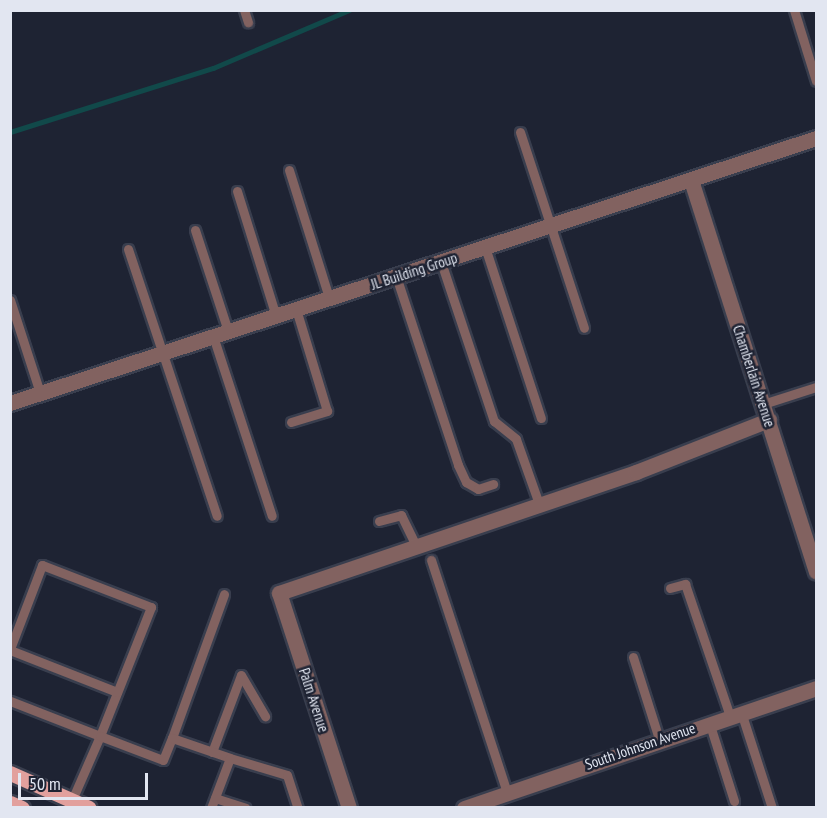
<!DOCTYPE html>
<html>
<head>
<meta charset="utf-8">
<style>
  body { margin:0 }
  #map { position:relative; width:827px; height:818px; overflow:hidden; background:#1e2333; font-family:"PT Sans Narrow",sans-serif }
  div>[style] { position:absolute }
  .stream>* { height:5px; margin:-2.5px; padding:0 2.5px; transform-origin:2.5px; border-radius:2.5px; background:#11494a }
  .roads { filter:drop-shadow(2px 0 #393e4e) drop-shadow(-2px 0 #393e4e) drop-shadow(0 2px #393e4e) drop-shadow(0 -2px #393e4e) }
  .service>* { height:9px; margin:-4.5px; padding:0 4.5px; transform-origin:4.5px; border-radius:4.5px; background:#826260 }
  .minor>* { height:15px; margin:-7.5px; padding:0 7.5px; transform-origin:7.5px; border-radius:7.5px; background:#826260 }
  .tertiary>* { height:15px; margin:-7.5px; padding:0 7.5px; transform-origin:7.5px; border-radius:7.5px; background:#826260 }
  .primary>* { height:15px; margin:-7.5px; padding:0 7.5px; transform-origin:7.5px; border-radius:7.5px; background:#e2a09d }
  span { translate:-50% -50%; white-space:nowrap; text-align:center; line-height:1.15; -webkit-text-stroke:5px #1e2333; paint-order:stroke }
  .street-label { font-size:15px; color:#e2e6f1 }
  .frame { position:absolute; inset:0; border:12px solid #e2e6f1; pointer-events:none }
  .scale { position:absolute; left:18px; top:773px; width:130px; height:27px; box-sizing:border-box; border:3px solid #e2e6f1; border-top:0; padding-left:8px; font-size:18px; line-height:21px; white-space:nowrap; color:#e2e6f1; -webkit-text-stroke:4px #1e2333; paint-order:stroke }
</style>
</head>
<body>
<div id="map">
  <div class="stream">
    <i style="left:10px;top:132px;width:213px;rotate:-17.5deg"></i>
    <i style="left:213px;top:68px;width:148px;rotate:-23.1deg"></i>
  </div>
  <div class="roads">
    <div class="service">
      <i style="left:244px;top:10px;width:13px;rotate:72deg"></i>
      <i style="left:794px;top:10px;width:74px;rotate:72.8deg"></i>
      <i style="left:520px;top:132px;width:206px;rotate:71.9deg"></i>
      <i style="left:289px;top:170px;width:134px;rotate:72.6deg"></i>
      <i style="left:237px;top:191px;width:131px;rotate:72.7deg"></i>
      <i style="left:195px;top:230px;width:106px;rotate:71.9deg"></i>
      <i style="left:485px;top:247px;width:180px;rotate:71.9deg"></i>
      <i style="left:128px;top:249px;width:281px;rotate:71.6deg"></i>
      <i style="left:441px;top:262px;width:168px;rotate:71.6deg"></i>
      <i style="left:494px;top:421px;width:28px;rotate:39deg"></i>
      <i style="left:516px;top:439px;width:69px;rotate:70.5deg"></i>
      <i style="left:396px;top:276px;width:199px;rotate:71.8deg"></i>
      <i style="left:458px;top:465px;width:19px;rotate:65deg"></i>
      <i style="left:466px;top:482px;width:14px;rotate:30deg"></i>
      <i style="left:478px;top:489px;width:16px;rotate:-18deg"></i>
      <i style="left:10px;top:300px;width:98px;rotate:72.1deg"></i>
      <i style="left:213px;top:336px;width:189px;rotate:71.9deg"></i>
      <i style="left:763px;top:404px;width:56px;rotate:-17.8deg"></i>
      <i style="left:291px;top:422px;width:38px;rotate:-17deg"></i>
      <i style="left:327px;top:411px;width:107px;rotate:-106.9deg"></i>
      <i style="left:379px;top:521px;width:23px;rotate:-15deg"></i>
      <i style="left:401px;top:515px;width:32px;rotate:64deg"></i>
      <i style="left:431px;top:560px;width:245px;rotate:71.9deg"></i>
      <i style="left:670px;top:588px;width:16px;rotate:-15deg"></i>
      <i style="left:685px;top:584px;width:139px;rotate:71.2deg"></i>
      <i style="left:10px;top:649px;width:90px;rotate:-69.1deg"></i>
      <i style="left:42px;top:565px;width:117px;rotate:21.1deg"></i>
      <i style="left:151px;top:607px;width:139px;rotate:111.6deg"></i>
      <i style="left:100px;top:736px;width:97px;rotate:-158.7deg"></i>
      <i style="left:10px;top:650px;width:115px;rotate:21.4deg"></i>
      <i style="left:633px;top:657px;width:86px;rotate:72.4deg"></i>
      <i style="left:741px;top:712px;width:101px;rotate:72.1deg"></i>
      <i style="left:709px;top:722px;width:83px;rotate:72.4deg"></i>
      <i style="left:172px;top:738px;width:153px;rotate:-70.1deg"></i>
      <i style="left:212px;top:752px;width:82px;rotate:-69.4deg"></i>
      <i style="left:241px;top:675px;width:48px;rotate:59.7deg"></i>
      <i style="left:215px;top:798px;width:32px;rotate:18deg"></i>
      <i style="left:72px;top:800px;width:70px;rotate:-66.4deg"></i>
      <i style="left:100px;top:736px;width:67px;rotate:20.9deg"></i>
      <i style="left:163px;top:760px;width:24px;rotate:-68deg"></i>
      <i style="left:172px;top:738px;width:61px;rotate:19deg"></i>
      <i style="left:211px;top:808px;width:53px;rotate:-69.2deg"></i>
      <i style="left:230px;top:758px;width:59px;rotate:16.6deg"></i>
      <i style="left:287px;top:775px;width:35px;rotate:72deg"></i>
    </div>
    <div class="minor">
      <i style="left:691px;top:180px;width:411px;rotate:72.3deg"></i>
      <i style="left:10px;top:403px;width:848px;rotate:-18.2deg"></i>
      <i style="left:349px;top:808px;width:226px;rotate:-108deg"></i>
      <i style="left:279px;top:593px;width:377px;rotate:-18.7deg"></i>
      <i style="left:636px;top:472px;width:143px;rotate:-21.4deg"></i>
    </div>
    <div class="tertiary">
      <i style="left:464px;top:808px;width:372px;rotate:-18.8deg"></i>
    </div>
    <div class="primary">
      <i style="left:10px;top:773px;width:86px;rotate:23.9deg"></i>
      <i style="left:10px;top:803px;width:13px;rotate:23deg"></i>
    </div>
  </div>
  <div class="street-label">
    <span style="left:414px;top:271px;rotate:-18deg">JL Building Group</span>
    <span style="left:754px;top:376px;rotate:72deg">Chamberlain Avenue</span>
    <span style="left:314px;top:700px;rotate:72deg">Palm Avenue</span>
    <span style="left:640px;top:746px;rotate:-19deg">South Johnson Avenue</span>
  </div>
  <div class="frame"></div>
  <div class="scale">50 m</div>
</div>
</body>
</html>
